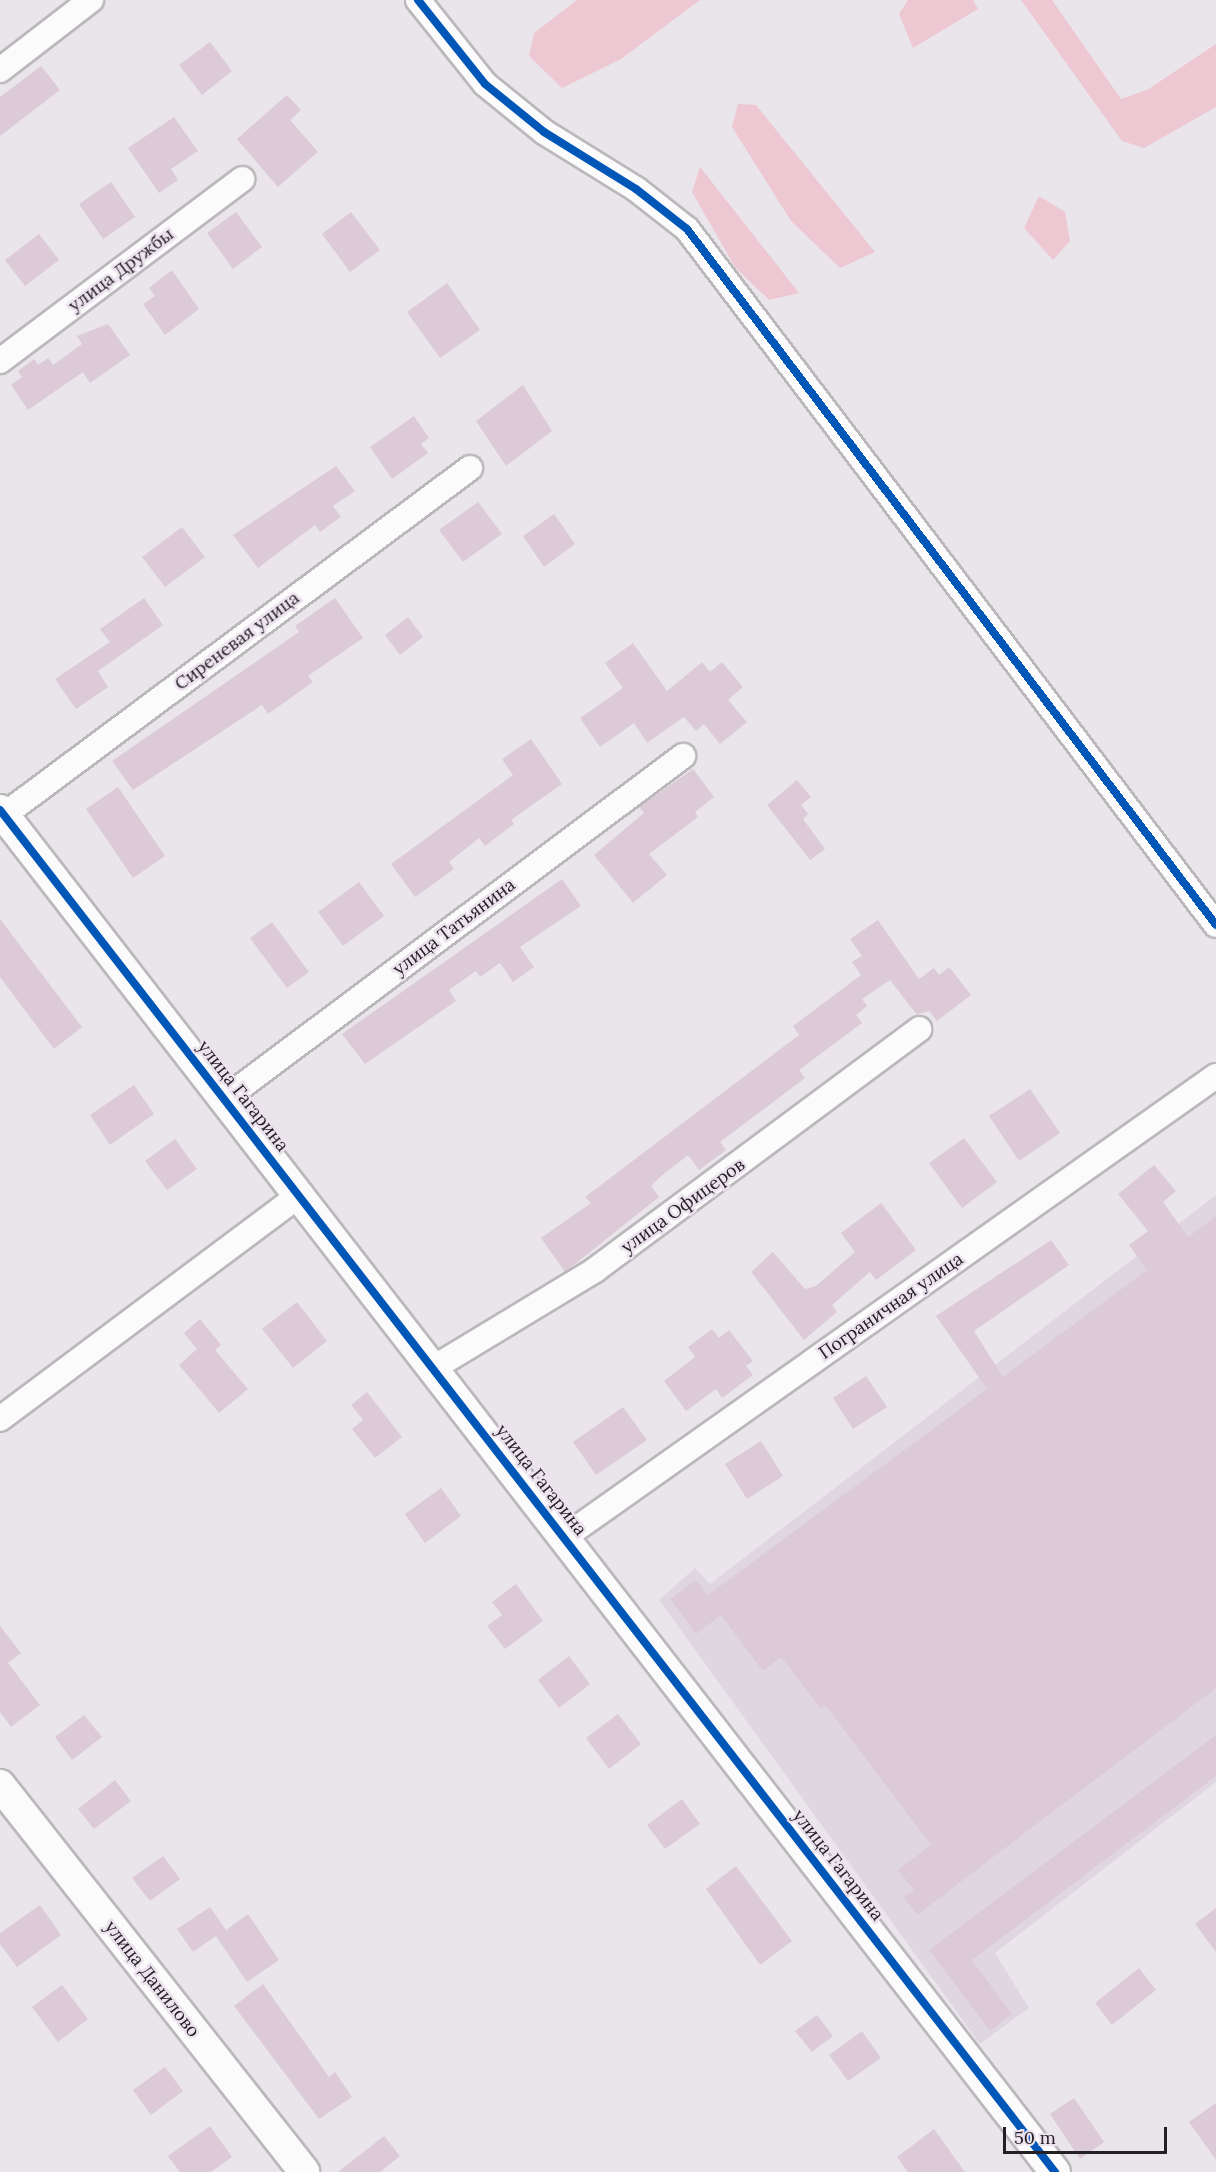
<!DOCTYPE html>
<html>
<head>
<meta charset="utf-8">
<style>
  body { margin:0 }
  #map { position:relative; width:1216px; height:2172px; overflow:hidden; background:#eae5eb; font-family:Lora,serif }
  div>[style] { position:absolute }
  .built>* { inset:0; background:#dfd6e2 }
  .green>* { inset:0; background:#edc7d2 }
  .building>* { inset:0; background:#ddcad7 }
  .roads { filter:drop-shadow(2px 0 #bbb8bc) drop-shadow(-2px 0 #bbb8bc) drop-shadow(0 2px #bbb8bc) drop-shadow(0 -2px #bbb8bc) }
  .minor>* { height:24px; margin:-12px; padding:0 12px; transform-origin:12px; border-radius:12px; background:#fcfbfc }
  .tertiary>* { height:30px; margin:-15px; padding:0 15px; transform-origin:15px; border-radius:15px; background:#fcfbfc }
  .cycleway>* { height:8px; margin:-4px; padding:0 4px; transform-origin:4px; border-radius:4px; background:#0057b8 }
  span { translate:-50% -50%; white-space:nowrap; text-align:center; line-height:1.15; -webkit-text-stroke:5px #ebe2ee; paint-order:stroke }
  .street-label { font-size:18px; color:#242125 }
  .scale { position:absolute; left:1003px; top:2127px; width:164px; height:27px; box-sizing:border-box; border:3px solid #242125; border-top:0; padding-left:8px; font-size:18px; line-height:21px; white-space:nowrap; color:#242125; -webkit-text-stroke:4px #ebe2ee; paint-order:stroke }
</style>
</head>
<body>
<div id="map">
  <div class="built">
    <i style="clip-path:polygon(1216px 1195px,1216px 1782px,995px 1953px,1029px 2008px,980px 2044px,659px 1600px,695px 1568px,710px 1584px)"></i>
  </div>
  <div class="green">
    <i style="clip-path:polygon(577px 0,700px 0,621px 59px,562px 88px,529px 56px,534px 33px)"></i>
    <i style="clip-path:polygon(908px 0,973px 0,978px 9px,913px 48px,899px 14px)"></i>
    <i style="clip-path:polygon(1021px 0,1052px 0,1121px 99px,1147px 90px,1216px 44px,1216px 107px,1144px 148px,1122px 141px)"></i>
    <i style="clip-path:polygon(738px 104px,756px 105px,875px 252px,840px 268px,791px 221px,732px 127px)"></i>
    <i style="clip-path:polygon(700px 167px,799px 293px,769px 300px,735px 267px,692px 192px)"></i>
    <i style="clip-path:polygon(1039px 196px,1065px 212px,1070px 241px,1053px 260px,1024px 228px)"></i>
  </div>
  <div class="building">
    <i style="clip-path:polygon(210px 42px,232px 71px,202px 95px,179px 65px)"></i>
    <i style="clip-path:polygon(41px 66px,60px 90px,0 136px,0 97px)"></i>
    <i style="clip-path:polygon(287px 95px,301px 110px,290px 120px,318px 152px,278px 187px,237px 139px)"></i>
    <i style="clip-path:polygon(174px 117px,198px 151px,171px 169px,178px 180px,159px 193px,128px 148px)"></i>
    <i style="clip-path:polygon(111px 182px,135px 217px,103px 239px,79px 204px)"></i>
    <i style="clip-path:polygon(236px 212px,262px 247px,233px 269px,207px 233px)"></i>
    <i style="clip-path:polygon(351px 212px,380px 250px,350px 272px,322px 234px)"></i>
    <i style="clip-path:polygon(39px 234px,59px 260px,25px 286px,5px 260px)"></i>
    <i style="clip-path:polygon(172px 270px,199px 309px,165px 335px,143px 304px,155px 296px,149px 288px)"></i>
    <i style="clip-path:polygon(447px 283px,480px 330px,440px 358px,407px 312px)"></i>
    <i style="clip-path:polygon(108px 324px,130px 355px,90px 383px,83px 372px,28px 410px,11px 385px,22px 377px,18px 371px,34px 359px,38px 365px,48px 358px,53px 365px,82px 344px,77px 336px)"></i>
    <i style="clip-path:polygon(523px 385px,552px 431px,506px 466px,476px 421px)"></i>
    <i style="clip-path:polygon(414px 416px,429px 438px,421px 444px,428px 453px,392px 479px,370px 447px)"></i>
    <i style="clip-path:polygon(336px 466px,355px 491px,333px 506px,341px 517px,320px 532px,315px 525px,258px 568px,233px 535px)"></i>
    <i style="clip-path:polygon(478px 502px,502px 534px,463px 562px,439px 530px)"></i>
    <i style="clip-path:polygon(554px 514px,575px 544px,544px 567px,523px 536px)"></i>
    <i style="clip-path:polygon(182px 527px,205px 557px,165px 587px,142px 557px)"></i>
    <i style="clip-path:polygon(144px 598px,163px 625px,98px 671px,108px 687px,76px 709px,55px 679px,110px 642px,100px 629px)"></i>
    <i style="clip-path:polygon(335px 598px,363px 638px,308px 676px,313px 682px,268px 714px,262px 705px,133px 790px,112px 761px,299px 632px,295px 626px)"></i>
    <i style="clip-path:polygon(408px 617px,423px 637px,400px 655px,385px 635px)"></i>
    <i style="clip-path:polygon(633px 643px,667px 691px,702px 662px,710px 672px,722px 662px,743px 687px,728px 700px,747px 722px,720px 744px,704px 724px,696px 731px,684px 717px,647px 743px,634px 723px,600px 747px,580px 718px,623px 688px,605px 663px)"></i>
    <i style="clip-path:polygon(531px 739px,562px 784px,511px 820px,514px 824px,485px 846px,479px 838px,449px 862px,454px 869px,415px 897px,391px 864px,513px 775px,502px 759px)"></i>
    <i style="clip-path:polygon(693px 769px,714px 797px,695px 812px,698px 817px,649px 854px,667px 875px,633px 903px,594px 855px,644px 813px,639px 807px)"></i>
    <i style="clip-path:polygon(797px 780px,811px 797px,801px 805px,808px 814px,803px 819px,825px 849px,810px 860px,767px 805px)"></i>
    <i style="clip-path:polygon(118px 787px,165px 856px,133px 878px,86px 809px)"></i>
    <i style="clip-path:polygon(562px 879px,581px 906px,520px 947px,534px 967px,513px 982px,500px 963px,480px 977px,476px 971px,449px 990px,456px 1001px,365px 1064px,342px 1034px)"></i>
    <i style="clip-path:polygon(359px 882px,384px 916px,343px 946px,318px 912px)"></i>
    <i style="clip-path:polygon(0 919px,82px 1027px,54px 1049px,0 977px)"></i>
    <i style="clip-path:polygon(878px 920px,919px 979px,934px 968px,939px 975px,949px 967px,971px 995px,937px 1021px,929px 1011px,917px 1015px,890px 980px,862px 999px,867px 1006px,856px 1015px,862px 1023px,799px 1070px,805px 1078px,720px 1142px,726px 1150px,699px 1170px,688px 1155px,660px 1177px,651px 1186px,659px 1197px,565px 1272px,541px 1238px,591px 1203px,585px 1197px,799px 1035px,793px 1026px,861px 975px,852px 962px,862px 956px,850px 939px)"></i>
    <i style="clip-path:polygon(272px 922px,309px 972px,287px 988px,250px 938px)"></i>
    <i style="clip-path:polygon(134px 1085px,154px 1114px,110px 1145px,90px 1115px)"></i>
    <i style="clip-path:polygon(1030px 1089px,1060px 1133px,1019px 1161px,989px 1116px)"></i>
    <i style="clip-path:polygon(964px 1138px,997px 1182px,962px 1208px,929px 1163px)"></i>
    <i style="clip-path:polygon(175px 1139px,197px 1169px,167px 1190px,145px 1161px)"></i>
    <i style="clip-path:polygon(1154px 1165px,1176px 1191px,1163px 1202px,1188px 1237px,1216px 1216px,1216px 1688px,917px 1915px,904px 1897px,914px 1890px,898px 1870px,931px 1845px,825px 1705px,821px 1709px,781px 1657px,763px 1671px,721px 1615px,696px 1634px,670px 1599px,696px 1580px,708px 1595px,987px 1389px,936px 1316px,1051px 1240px,1069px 1265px,974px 1331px,1003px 1377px,1147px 1270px,1129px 1245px,1148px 1231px,1118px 1194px)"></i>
    <i style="clip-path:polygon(881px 1203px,916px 1250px,876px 1280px,870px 1272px,832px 1305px,837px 1312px,804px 1340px,751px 1272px,773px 1252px,805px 1289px,816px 1286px,855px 1252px,841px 1233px)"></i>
    <i style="clip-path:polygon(297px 1302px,327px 1341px,293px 1368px,262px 1329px)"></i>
    <i style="clip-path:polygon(200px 1319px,221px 1345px,215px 1350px,248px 1389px,219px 1413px,179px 1365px,197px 1349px,184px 1333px)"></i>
    <i style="clip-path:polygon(712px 1329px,719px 1338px,729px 1330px,753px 1361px,746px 1366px,753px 1375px,722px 1398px,716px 1389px,686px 1411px,664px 1381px,695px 1357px,688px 1347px)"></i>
    <i style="clip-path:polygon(866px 1376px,887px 1407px,853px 1429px,833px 1398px)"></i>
    <i style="clip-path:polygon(367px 1392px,402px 1437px,375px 1458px,352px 1429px,363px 1420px,351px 1405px)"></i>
    <i style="clip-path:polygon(623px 1407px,647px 1440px,596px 1475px,573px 1442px)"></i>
    <i style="clip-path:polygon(761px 1441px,783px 1476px,747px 1499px,725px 1464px)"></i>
    <i style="clip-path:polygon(441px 1488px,461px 1516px,425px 1543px,405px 1514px)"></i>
    <i style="clip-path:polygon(516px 1584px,543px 1621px,505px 1649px,487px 1626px,502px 1615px,492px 1602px)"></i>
    <i style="clip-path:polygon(0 1626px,21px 1653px,8px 1663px,40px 1705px,11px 1727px,0 1712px)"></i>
    <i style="clip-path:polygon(569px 1656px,590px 1684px,559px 1708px,538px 1680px)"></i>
    <i style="clip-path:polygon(618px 1714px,641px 1744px,609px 1769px,586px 1738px)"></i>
    <i style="clip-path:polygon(84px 1715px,102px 1737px,72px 1760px,55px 1737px)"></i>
    <i style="clip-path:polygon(1216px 1735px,1216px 1776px,972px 1960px,1012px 2014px,990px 2031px,929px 1950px)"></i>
    <i style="clip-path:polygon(115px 1780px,131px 1801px,94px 1829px,78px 1809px)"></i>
    <i style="clip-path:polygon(682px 1799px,700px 1824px,665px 1849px,647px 1825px)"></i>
    <i style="clip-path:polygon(163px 1856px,180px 1879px,150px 1901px,132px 1878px)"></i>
    <i style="clip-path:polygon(736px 1866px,792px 1941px,760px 1965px,706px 1889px)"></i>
    <i style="clip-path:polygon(40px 1905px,61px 1935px,17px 1967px,0 1944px,0 1933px)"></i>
    <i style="clip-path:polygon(210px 1907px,226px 1930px,248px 1914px,279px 1960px,247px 1982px,216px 1936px,193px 1952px,177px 1929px)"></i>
    <i style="clip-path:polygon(1216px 1908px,1216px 1952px,1195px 1924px)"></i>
    <i style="clip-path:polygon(1139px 1968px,1156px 1990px,1112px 2025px,1095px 2003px)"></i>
    <i style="clip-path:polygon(263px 1984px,329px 2077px,335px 2072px,352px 2097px,319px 2119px,234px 2006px)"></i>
    <i style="clip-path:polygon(62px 1985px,88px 2019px,58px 2042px,32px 2007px)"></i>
    <i style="clip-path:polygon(817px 2015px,833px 2036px,812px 2052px,795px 2031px)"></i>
    <i style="clip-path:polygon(862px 2031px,881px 2058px,848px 2081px,829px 2055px)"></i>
    <i style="clip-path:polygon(165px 2067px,183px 2091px,151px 2115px,133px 2090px)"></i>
    <i style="clip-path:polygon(1074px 2098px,1104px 2142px,1080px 2159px,1050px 2114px)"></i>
    <i style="clip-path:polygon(1216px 2103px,1216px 2160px,1189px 2122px)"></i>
    <i style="clip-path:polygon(210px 2126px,232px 2157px,211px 2172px,180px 2172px,168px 2156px)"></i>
    <i style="clip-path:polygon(934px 2129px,965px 2172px,908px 2172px,897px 2157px)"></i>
    <i style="clip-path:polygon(384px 2136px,400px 2156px,380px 2172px,338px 2172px)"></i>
  </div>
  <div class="roads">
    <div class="minor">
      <i style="left:418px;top:0;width:107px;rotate:51.4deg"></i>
      <i style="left:485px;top:84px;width:76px;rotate:39.1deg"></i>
      <i style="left:544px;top:132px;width:108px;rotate:31.8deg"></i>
      <i style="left:636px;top:189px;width:65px;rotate:38.1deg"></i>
      <i style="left:687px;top:229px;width:874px;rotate:52.76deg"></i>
      <i style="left:0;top:70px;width:115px;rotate:-37.6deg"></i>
      <i style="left:0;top:361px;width:303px;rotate:-36.9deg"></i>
      <i style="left:4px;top:815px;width:581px;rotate:-36.67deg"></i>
      <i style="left:226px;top:1098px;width:571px;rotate:-36.81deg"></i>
      <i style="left:435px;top:1367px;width:187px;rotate:-31.2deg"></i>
      <i style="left:595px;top:1270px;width:404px;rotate:-36.6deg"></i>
      <i style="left:0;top:1419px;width:376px;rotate:-36.8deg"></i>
      <i style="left:566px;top:1536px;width:796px;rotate:-35.29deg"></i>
    </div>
    <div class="tertiary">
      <i style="left:0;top:810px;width:1723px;rotate:52.24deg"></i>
      <i style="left:0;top:1785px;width:492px;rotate:51.8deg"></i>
    </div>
  </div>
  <div class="cycleway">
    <i style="left:418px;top:0;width:107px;rotate:51.4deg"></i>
    <i style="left:485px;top:84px;width:76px;rotate:39.1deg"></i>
    <i style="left:544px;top:132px;width:108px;rotate:31.8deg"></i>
    <i style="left:636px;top:189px;width:65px;rotate:38.1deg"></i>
    <i style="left:687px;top:229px;width:874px;rotate:52.76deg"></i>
    <i style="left:0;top:810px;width:1723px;rotate:52.24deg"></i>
  </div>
  <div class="street-label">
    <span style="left:121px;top:270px;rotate:-37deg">улица Дружбы</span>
    <span style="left:237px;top:641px;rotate:-37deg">Сиреневая улица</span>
    <span style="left:454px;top:927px;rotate:-37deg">улица Татьянина</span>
    <span style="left:243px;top:1096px;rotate:52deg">улица Гагарина</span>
    <span style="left:683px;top:1206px;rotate:-36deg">улица Офицеров</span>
    <span style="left:891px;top:1306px;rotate:-35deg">Пограничная улица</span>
    <span style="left:541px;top:1480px;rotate:52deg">улица Гагарина</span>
    <span style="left:838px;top:1865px;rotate:52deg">улица Гагарина</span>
    <span style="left:152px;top:1979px;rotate:52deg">улица Данилово</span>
  </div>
  <div class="scale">50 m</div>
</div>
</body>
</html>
